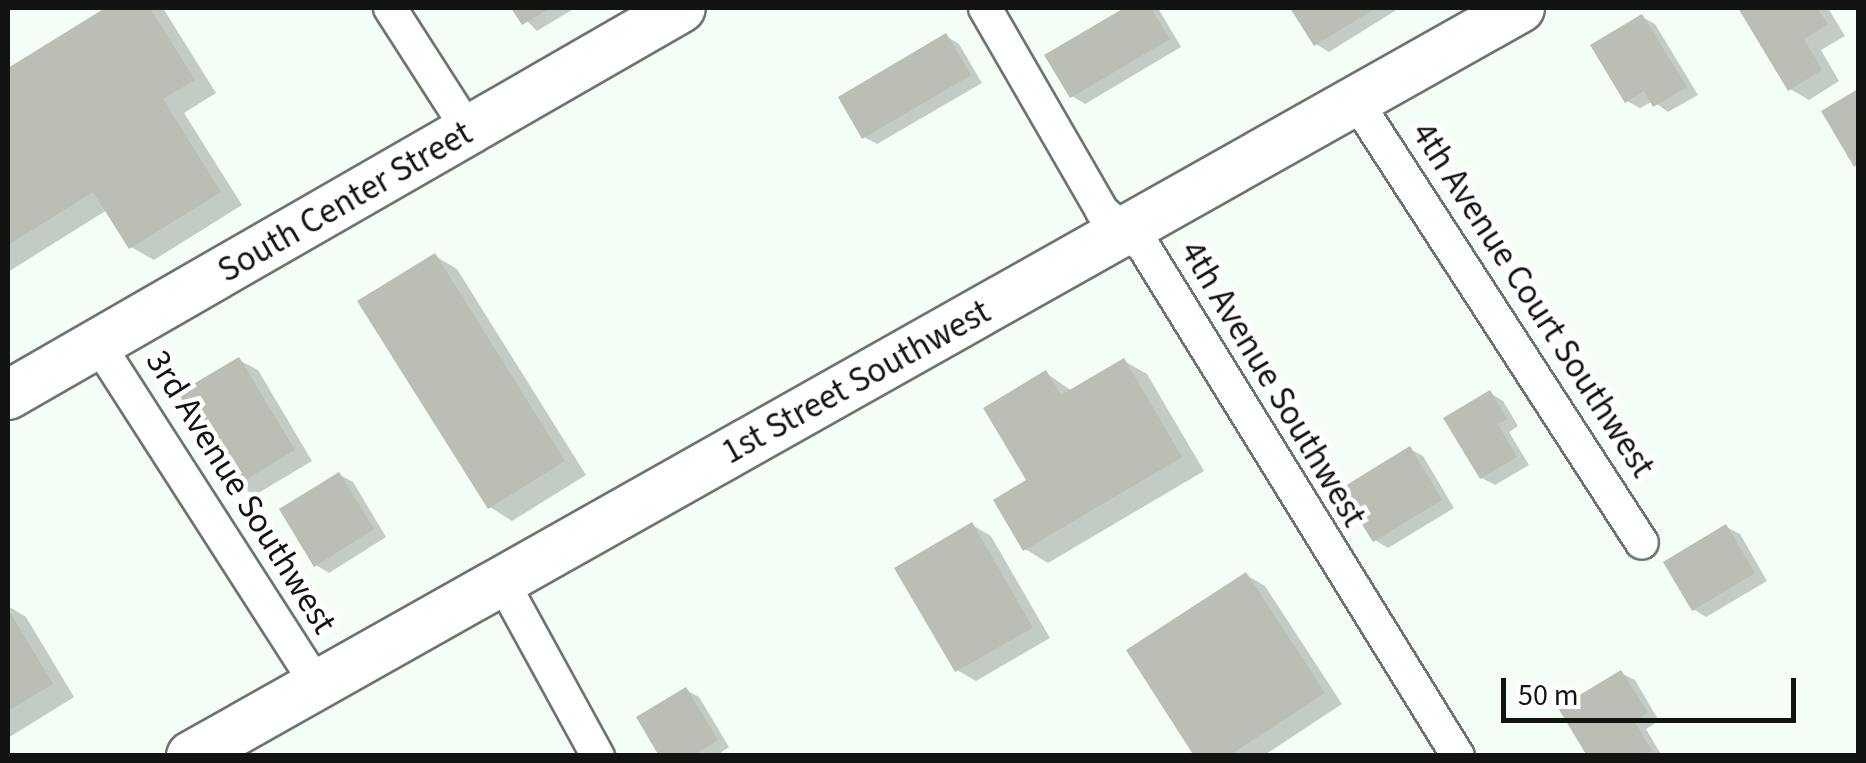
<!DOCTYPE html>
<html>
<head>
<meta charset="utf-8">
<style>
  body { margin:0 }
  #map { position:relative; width:1866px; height:763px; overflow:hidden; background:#f4fef7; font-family:"Source Sans 3",sans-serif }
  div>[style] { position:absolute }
  .shadow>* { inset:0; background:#0003 }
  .building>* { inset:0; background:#babeb5 }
  .roads { filter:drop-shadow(2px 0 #6d756f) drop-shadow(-2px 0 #6d756f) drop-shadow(0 2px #6d756f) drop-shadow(0 -2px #6d756f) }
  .street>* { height:32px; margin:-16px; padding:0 16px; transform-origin:16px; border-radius:16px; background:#fff }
  .secondary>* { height:48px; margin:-24px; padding:0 24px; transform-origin:24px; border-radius:24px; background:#fff }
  span { translate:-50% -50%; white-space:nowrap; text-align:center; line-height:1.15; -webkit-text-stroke:9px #fff; paint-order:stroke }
  .street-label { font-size:35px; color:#111411 }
  .frame { position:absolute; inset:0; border:10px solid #111411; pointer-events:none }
  .scale { position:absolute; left:1501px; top:678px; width:295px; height:45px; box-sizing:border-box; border:5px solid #111411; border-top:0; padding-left:12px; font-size:30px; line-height:35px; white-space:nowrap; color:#111411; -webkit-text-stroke:8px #fff; paint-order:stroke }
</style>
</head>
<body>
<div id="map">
  <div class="shadow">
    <i style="clip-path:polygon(109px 8px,163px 8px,216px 93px,184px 113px,242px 205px,154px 260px,131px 247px,107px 210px,8px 272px,8px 71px)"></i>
    <i style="clip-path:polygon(514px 8px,575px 8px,537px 31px)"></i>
    <i style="clip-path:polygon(1129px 8px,1158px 8px,1181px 47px,1085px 104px,1072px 96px,1048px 56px)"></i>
    <i style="clip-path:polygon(1293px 8px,1397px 8px,1398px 9px,1329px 52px,1316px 44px)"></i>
    <i style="clip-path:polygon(1741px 8px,1828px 8px,1845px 36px,1821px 50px,1839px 81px,1809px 100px,1790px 89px)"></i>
    <i style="clip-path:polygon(1642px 17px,1655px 24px,1698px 95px,1668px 112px,1653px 101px,1640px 108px,1627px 101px)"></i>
    <i style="clip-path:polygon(946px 36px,959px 44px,982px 83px,877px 144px,864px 137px)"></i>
    <i style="clip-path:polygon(435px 256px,457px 269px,586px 475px,512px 521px,490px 507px)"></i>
    <i style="clip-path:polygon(239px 360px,258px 370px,312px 461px,255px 495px,236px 484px)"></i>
    <i style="clip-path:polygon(1124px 361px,1147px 374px,1204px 471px,1048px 563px,1025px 549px,1046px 373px,1072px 391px)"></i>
    <i style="clip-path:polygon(1490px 393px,1503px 401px,1518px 426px,1509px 432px,1529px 465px,1495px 485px,1482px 478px)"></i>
    <i style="clip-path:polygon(1410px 449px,1423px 456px,1454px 508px,1388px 548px,1375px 540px)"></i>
    <i style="clip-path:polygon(340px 475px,353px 482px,386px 537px,329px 573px,316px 565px)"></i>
    <i style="clip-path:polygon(972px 525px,991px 536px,1050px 638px,976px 681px,957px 670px)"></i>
    <i style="clip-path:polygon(1726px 527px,1740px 534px,1767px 581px,1706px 617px,1693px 609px)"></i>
    <i style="clip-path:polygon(1246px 575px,1265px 586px,1342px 704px,1263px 756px,1197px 756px)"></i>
    <i style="clip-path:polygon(8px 606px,26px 617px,74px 697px,8px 738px)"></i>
    <i style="clip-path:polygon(1621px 673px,1635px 680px,1659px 721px,1646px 729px,1662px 756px,1590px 756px)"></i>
    <i style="clip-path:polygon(686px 690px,699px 697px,729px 747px,716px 756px,662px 756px)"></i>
  </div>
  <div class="building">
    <i style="clip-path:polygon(105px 8px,150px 8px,195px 80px,163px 99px,221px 192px,129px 249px,93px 192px,8px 245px,8px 68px)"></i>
    <i style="clip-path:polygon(511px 8px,550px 8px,522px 25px)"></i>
    <i style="clip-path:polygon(1124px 8px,1151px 8px,1170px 39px,1070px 98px,1044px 55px)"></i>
    <i style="clip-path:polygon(1290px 8px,1376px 8px,1314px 46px)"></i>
    <i style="clip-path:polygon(1738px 8px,1817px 8px,1828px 24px,1804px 39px,1822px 70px,1788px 91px)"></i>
    <i style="clip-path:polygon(1642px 14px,1687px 87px,1653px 107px,1644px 91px,1625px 103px,1590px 45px)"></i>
    <i style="clip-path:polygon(946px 33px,971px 75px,862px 139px,838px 97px)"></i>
    <i style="clip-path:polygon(1858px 89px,1858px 164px,1854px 167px,1821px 111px)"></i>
    <i style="clip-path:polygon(435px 253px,565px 461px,488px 509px,357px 301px)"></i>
    <i style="clip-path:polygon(239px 357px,295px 450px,235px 486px,178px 393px)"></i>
    <i style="clip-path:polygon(1124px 358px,1182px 457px,1023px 551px,993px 500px,1026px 480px,983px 408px,1046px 370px,1061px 395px)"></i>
    <i style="clip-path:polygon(1490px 390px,1507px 419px,1498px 424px,1517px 457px,1480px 479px,1443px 418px)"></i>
    <i style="clip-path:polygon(1410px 446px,1442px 500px,1373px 542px,1340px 489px)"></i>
    <i style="clip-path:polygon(339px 472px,374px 529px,314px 567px,279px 509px)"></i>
    <i style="clip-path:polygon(972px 522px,1033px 628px,955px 672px,894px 568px)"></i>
    <i style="clip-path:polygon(1726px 524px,1755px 573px,1692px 611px,1663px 562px)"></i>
    <i style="clip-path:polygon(1246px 572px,1325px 693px,1228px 756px,1194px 756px,1126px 650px)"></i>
    <i style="clip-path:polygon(8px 609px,53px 684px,8px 711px)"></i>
    <i style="clip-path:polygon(1621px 670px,1648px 713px,1634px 721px,1653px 752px,1587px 756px,1558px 708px)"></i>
    <i style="clip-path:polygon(686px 687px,718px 740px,692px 756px,659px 756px,636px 717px)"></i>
  </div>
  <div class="roads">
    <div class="street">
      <i style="left:390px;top:8px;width:146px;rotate:57.3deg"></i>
      <i style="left:985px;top:8px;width:234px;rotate:60deg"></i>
      <i style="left:1102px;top:211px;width:55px;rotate:40.6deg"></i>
      <i style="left:1144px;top:247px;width:598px;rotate:58.33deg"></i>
      <i style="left:1356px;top:101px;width:526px;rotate:57.09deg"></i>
      <i style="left:97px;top:342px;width:407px;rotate:57.3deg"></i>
      <i style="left:502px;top:581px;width:200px;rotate:61.3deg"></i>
    </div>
    <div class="secondary">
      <i style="left:8px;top:395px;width:776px;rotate:-29.9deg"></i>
      <i style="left:191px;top:756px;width:1525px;rotate:-29.37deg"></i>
    </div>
  </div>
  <div class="street-label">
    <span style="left:345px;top:202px;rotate:-30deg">South Center Street</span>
    <span style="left:1533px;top:300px;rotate:57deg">4th Avenue Court Southwest</span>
    <span style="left:856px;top:382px;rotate:-29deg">1st Street Southwest</span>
    <span style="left:1273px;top:384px;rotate:59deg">4th Avenue Southwest</span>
    <span style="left:241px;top:492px;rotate:58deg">3rd Avenue Southwest</span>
  </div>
  <div class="frame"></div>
  <div class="scale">50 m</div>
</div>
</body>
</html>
